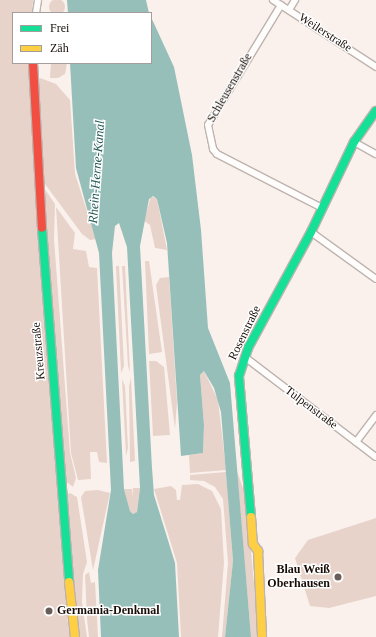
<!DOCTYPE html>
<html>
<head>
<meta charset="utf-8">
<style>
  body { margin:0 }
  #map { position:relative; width:376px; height:637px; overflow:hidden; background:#faf1ed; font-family:Georgia,serif }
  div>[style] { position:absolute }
  .green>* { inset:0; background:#e7d3c9 }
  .round { border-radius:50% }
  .water>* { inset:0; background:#96bfba }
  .roads { filter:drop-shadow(1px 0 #beb3ae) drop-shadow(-1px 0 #beb3ae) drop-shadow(0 1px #beb3ae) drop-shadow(0 -1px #beb3ae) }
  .street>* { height:6px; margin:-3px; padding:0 3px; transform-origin:3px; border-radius:3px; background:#fefdfc }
  .fast>* { height:8px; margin:-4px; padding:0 4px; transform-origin:4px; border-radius:4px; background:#16e098 }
  .slow>* { height:8px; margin:-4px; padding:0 4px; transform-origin:4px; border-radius:4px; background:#ffcf43 }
  .jam>* { height:8px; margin:-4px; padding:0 4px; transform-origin:4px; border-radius:4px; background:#f24e42 }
  .dots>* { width:11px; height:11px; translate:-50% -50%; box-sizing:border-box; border:2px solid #fff; border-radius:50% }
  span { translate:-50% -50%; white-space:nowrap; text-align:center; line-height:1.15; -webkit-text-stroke:3px #fff; paint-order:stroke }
  .street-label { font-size:12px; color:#190d07 }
  .poi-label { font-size:12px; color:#190d07; font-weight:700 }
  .right { translate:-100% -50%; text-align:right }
  .left { translate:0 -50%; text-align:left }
  .water-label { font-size:13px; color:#235956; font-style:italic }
  .legend { position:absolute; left:12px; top:12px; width:140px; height:52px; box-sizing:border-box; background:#fff; border:1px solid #a39e9c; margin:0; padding:5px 7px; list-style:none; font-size:12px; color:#190d07 }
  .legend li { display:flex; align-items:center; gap:8px; height:20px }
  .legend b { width:20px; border:1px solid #a39e9c }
</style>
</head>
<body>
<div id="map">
  <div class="green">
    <i class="round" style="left:49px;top:-1px;width:16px;height:16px"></i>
    <i style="clip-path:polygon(0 0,33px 0,32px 13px,13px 13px,13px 63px,30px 63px,71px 609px,67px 615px,69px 630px,74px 637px,0 637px)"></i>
    <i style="clip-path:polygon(51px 63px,67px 63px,65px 74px,58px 78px,50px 78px)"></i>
    <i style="clip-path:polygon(40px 78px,56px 84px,70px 100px,75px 174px,96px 239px,90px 240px,82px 234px,42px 180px,38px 79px)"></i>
    <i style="clip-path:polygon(44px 188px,55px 204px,54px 239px,70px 453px,76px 478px,73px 487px,62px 478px)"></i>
    <i style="clip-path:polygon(151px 196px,157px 199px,167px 250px,155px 248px,150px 225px,144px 221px)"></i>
    <i style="clip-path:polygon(56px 207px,75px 233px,73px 249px,86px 251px,89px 267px,97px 268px,107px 463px,99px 462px,97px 452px,90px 452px,91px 479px,78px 480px,71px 453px)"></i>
    <i style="clip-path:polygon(145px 261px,149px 261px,162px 352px,156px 353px,149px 354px)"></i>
    <i style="clip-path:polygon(116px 266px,119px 266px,124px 366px,121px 373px)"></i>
    <i style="clip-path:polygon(122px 266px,125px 266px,130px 372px,128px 366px)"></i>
    <i style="clip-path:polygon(169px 277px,177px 402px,175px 429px,156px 285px,160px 278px)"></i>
    <i style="clip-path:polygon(149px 361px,156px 361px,164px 367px,170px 435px,153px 436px)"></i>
    <i style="clip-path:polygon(204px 371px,218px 400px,226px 470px,190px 473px,189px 455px,203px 453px,204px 425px,200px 375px)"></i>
    <i style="clip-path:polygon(131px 378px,135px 461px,130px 462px,129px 386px)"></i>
    <i style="clip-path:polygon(122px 379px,125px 386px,128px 448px,126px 456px)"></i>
    <i style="clip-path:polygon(237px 471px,246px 497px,259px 637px,251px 637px)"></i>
    <i style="clip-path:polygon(226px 472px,233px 562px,225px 637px,222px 637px,228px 563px,223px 499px,215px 487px,204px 481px,190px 480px,190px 475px)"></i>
    <i style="clip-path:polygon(198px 484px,212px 491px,221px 509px,224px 563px,218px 637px,181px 637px,177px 563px,155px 492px,154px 489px,171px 486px,176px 490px,177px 500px,180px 500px,182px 485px)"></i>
    <i style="clip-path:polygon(133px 488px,140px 488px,137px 512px,133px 514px,130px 511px,124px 489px,132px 489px,133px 497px)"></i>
    <i style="clip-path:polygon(98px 490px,110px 493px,93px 570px,81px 497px,85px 491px)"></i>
    <i style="clip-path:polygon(70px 493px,77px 497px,87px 562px,83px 574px,82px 602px,87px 637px,78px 637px,65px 496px)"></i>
    <i style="clip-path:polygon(376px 518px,376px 596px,329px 608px,310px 606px,295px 558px,308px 540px)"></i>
    <i style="clip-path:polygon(89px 572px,91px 583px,95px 582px,98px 637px,89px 637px,87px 619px,85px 575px)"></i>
  </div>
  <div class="water">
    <i style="clip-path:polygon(67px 0,146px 0,149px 13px,68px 13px)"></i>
    <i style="clip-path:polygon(evenodd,151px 17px,174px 67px,192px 155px,201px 230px,208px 328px,230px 383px,251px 637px,225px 637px,233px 561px,221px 412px,214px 388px,204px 371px,200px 375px,204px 425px,203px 453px,181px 456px,167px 243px,157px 199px,153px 196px,149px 199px,140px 246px,152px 468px,154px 495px,175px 563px,179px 637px,101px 637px,98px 570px,111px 490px,99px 253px,76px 168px,70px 63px,151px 63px,151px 17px,119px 223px,127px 247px,140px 488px,137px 512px,133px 514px,130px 511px,124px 489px,112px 253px,115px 226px,119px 223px)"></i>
  </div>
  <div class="roads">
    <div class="street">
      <i style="left:273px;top:0;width:123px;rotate:33deg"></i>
      <i style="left:281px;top:5px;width:140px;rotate:121.3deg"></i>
      <i style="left:208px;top:125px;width:25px;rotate:78deg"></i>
      <i style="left:213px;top:149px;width:6px;rotate:51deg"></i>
      <i style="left:217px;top:154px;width:118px;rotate:27.2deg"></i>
      <i style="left:289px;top:10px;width:12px;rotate:-59deg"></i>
      <i style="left:36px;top:13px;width:13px;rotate:-81deg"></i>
      <i style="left:354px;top:142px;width:25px;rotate:29deg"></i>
      <i style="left:311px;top:232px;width:80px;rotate:35.9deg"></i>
      <i style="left:246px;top:358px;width:163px;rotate:37.3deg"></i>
      <i style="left:356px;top:442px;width:34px;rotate:-53deg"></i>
    </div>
    <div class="fast">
      <i style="left:42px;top:228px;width:355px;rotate:85.6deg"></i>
      <i style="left:251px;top:517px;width:142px;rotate:-94.9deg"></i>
      <i style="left:239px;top:376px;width:29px;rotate:-72deg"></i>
      <i style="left:248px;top:348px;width:132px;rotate:-61.5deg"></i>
      <i style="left:311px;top:232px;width:100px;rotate:-64.5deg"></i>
      <i style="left:354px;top:142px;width:38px;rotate:-55deg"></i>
    </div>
    <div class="slow">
      <i style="left:251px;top:517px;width:27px;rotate:86deg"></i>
      <i style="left:253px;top:544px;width:9px;rotate:54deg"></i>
      <i style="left:258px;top:551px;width:86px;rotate:87.3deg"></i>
      <i style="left:69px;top:582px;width:55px;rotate:83.8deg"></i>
    </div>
    <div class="jam">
      <i style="left:33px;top:63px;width:165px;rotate:86.9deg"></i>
    </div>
  </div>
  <div class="dots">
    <i style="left:338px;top:577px;background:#685d58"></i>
    <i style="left:49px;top:611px;background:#685d58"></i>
  </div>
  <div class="street-label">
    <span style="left:325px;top:33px;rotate:33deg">Weilerstraße</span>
    <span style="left:230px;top:88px;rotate:-60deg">Schleusenstraße</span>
    <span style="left:245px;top:333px;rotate:-64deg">Rosenstraße</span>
    <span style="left:39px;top:351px;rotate:-95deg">Kreuzstraße</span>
    <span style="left:311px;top:408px;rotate:37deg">Tulpenstraße</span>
  </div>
  <div class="poi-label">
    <span class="right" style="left:330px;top:577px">Blau Weiß<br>Oberhausen</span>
    <span class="left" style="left:57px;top:611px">Germania-Denkmal</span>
  </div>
  <div class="water-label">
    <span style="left:97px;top:172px;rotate:-86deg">Rhein-Herne-Kanal</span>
  </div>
  <ul class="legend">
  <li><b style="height:5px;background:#16e098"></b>Frei</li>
  <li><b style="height:5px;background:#ffcf43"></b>Zäh</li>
  </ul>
</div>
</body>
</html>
